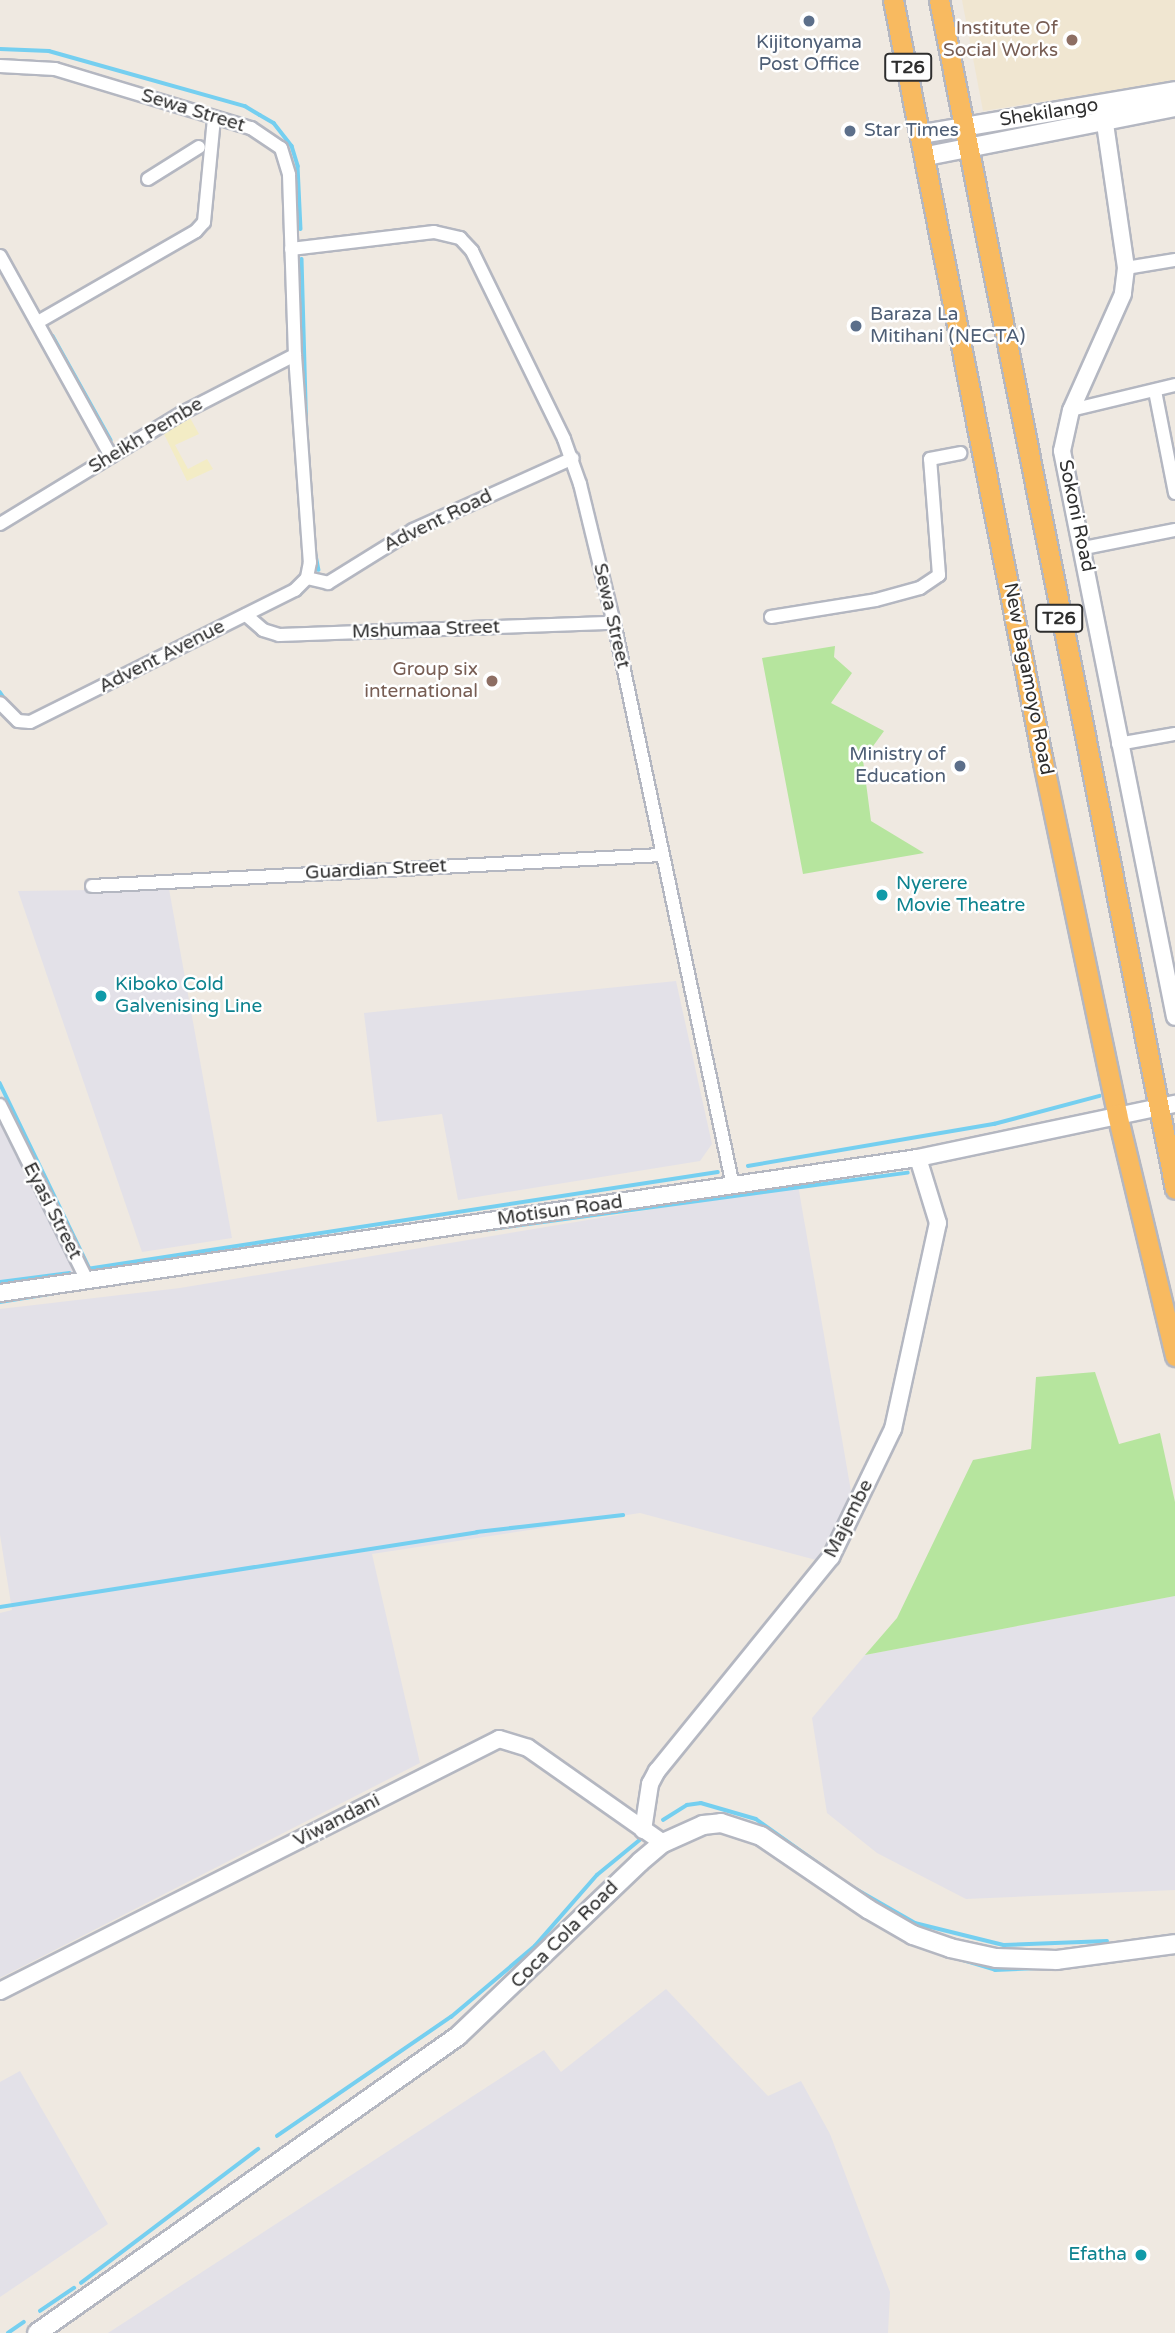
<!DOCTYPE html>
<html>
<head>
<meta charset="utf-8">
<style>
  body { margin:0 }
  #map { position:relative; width:1175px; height:2333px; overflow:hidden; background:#efe9e1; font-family:"Varela Round",sans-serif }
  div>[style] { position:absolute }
  .industrial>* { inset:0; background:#e3e1e8 }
  .education>* { inset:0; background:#f0e6d1 }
  .green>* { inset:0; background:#b6e59e }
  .sand>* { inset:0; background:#f3ecc5 }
  .stream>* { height:3.5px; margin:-1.75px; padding:0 1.75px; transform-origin:1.75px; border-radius:1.75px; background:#75cff0 }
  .roads { filter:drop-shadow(2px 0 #b4b7c1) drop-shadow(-2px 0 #b4b7c1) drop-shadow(0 2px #b4b7c1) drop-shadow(0 -2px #b4b7c1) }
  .minor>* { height:12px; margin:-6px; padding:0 6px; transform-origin:6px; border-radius:6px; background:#fff }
  .tertiary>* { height:16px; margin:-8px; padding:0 8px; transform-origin:8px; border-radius:8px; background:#fff }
  .secondary>* { height:18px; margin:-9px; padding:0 9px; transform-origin:9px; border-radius:9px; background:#fff }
  .trunk>* { height:19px; margin:-9.5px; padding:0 9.5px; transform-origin:9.5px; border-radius:9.5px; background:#f8ba60 }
  .dots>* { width:19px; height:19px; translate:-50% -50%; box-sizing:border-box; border:4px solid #fff; border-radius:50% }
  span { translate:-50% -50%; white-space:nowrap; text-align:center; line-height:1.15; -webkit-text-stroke:5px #fff; paint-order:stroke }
  .shield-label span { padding:2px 5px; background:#fff; border:2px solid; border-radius:5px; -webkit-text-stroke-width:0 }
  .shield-label { font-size:18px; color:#2e2e2e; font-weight:700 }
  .education-label { font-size:19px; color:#785e54 }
  .right { translate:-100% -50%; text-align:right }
  .service-label { font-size:19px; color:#4e5e75 }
  .left { translate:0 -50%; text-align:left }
  .street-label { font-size:19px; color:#2e2e2e }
  .culture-label { font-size:19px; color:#0d838f }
</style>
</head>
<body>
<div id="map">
  <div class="industrial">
    <i style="clip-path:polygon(169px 889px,232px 1238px,142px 1252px,18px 891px)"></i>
    <i style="clip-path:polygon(676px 981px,712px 1144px,700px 1161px,458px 1200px,442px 1114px,377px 1122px,364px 1013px)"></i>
    <i style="clip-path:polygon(0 1118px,74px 1273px,0 1284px)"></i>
    <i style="clip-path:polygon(798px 1185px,852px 1497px,816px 1560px,640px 1513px,372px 1554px,420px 1763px,0 1978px,0 1613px,12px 1610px,0 1535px,0 1309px,180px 1288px)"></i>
    <i style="clip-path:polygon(1175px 1596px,1175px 1890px,966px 1899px,877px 1853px,827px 1813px,812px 1718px,865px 1655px)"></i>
    <i style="clip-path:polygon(666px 1989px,768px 2096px,801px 2081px,830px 2134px,890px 2292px,888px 2333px,108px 2333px,544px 2050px,561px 2072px)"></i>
    <i style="clip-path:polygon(20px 2071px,108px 2224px,0 2297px,0 2082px)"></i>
  </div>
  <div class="education">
    <i style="clip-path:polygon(962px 0,1175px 0,1175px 81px,983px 111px)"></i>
  </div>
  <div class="green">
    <i style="clip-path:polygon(835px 646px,834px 657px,852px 673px,831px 703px,884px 731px,863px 760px,871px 821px,924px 853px,803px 874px,762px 658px)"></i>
    <i style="clip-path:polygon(1095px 1372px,1119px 1444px,1160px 1433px,1175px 1502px,1175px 1596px,865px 1655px,897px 1618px,973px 1460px,1031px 1449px,1036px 1377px)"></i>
  </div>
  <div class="sand">
    <i style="clip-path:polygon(189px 416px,199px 434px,175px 445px,188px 469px,207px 459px,213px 469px,187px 481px,164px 434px)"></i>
  </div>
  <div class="stream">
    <i style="left:0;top:49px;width:49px;rotate:2.3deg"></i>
    <i style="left:49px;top:51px;width:204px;rotate:15.7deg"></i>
    <i style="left:245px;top:106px;width:17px;rotate:31deg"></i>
    <i style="left:260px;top:115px;width:16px;rotate:30deg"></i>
    <i style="left:274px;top:123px;width:29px;rotate:52deg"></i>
    <i style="left:292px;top:146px;width:21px;rotate:73deg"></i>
    <i style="left:298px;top:166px;width:63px;rotate:87.3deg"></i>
    <i style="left:302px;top:259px;width:177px;rotate:88.4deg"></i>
    <i style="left:53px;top:336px;width:119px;rotate:60.9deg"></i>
    <i style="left:316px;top:555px;width:15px;rotate:79deg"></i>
    <i style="left:0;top:692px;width:12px;rotate:55deg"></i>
    <i style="left:0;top:1083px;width:207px;rotate:64.2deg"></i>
    <i style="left:748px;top:1166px;width:250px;rotate:-9.7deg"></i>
    <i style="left:994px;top:1124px;width:109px;rotate:-14.9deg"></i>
    <i style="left:417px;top:1239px;width:495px;rotate:-7.7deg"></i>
    <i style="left:262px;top:1262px;width:23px;rotate:-7deg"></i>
    <i style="left:87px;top:1269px;width:638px;rotate:-8.74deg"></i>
    <i style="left:0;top:1282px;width:70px;rotate:-7.4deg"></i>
    <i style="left:0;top:1302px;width:51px;rotate:-9.1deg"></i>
    <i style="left:0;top:1607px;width:483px;rotate:-8.9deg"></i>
    <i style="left:477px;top:1532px;width:147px;rotate:-6.6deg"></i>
    <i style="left:663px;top:1820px;width:28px;rotate:-32deg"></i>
    <i style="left:687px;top:1805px;width:14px;rotate:-8deg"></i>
    <i style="left:701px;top:1803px;width:57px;rotate:16.2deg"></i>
    <i style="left:756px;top:1819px;width:114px;rotate:35.4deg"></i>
    <i style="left:849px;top:1885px;width:76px;rotate:29.9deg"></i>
    <i style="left:915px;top:1923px;width:92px;rotate:13.9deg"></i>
    <i style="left:1004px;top:1945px;width:103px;rotate:-2.2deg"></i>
    <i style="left:856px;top:1911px;width:31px;rotate:32deg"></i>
    <i style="left:960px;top:1959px;width:37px;rotate:17deg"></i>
    <i style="left:995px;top:1970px;width:43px;rotate:-2.7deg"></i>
    <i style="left:1074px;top:1966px;width:69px;rotate:-7.5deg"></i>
    <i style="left:484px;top:2023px;width:49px;rotate:-44.2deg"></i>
    <i style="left:344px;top:2127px;width:83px;rotate:-35.2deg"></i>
    <i style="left:277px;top:2136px;width:211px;rotate:-34.4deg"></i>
    <i style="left:451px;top:2017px;width:110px;rotate:-40.2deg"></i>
    <i style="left:535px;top:1946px;width:94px;rotate:-48.9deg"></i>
    <i style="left:597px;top:1875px;width:57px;rotate:-39.3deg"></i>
    <i style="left:81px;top:2283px;width:222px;rotate:-37.1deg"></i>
    <i style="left:40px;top:2311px;width:41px;rotate:-34.1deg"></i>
    <i style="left:8px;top:2333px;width:19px;rotate:-35deg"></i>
  </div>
  <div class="roads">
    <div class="minor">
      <i style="left:0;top:66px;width:55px;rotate:3.1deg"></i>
      <i style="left:55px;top:69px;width:205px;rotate:16.8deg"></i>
      <i style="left:251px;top:128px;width:36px;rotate:34deg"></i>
      <i style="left:281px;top:148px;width:28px;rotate:73deg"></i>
      <i style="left:289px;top:175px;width:180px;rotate:88.1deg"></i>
      <i style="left:295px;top:355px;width:208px;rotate:85.9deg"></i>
      <i style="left:310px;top:562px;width:16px;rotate:101deg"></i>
      <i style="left:307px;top:578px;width:17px;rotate:135deg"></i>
      <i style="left:295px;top:590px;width:296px;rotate:153.5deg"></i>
      <i style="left:30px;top:722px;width:12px;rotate:-175deg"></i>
      <i style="left:18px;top:721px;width:25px;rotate:-135deg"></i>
      <i style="left:148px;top:179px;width:60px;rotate:-32.1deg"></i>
      <i style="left:291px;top:249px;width:144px;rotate:-6.8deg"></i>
      <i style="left:434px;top:232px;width:27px;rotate:13deg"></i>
      <i style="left:460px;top:238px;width:18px;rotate:47deg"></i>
      <i style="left:472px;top:251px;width:209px;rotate:63.9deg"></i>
      <i style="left:564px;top:439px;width:48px;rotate:70.4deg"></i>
      <i style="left:580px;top:484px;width:143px;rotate:76.3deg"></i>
      <i style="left:614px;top:623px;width:575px;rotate:78.07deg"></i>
      <i style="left:0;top:256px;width:229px;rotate:61deg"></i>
      <i style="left:1126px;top:268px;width:50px;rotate:-9.3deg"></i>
      <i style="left:38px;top:322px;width:182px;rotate:-29.9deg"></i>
      <i style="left:196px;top:231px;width:12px;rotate:-48deg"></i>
      <i style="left:204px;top:222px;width:103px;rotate:-84.5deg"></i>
      <i style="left:1155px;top:391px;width:104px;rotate:78.9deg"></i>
      <i style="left:1071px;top:410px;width:107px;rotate:-13.5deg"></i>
      <i style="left:0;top:524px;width:213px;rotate:-31.4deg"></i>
      <i style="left:182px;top:413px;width:127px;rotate:-27.2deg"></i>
      <i style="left:1084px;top:548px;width:93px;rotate:-11.2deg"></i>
      <i style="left:307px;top:578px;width:22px;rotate:13deg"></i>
      <i style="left:328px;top:583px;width:100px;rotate:-31.9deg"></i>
      <i style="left:413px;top:530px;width:175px;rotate:-24.2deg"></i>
      <i style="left:246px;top:615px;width:23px;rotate:41deg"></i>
      <i style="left:263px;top:630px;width:17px;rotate:17deg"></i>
      <i style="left:279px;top:635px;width:335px;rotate:-2.1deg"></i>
      <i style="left:771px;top:617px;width:106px;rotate:-9.2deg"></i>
      <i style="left:876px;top:600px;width:46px;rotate:-15.3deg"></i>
      <i style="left:920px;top:588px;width:23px;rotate:-34deg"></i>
      <i style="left:939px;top:575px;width:116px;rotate:-94.4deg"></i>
      <i style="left:930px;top:459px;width:31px;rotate:-11deg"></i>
      <i style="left:1118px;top:744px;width:58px;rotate:-10deg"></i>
      <i style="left:92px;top:886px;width:570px;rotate:-3.12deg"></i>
      <i style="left:0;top:1105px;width:193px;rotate:63.6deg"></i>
    </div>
    <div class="tertiary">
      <i style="left:1103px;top:110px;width:160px;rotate:81.7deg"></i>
      <i style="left:1126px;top:268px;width:26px;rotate:97deg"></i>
      <i style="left:1123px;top:294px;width:127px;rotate:114.1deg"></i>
      <i style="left:1071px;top:410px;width:42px;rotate:102.4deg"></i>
      <i style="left:1062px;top:451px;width:577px;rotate:78.71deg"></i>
      <i style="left:0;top:1293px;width:928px;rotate:-8.37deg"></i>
      <i style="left:918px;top:1158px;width:263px;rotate:-11.9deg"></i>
      <i style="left:643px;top:1830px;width:47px;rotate:-81.3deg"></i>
      <i style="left:650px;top:1784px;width:15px;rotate:-62deg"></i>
      <i style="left:657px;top:1771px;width:276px;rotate:-50.9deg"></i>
      <i style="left:831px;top:1557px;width:142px;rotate:-64.2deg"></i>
      <i style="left:893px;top:1429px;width:211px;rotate:-77.7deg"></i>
      <i style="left:938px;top:1223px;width:68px;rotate:-107.1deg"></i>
      <i style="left:0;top:1991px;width:559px;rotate:-26.79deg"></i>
      <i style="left:499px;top:1739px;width:30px;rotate:17deg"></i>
      <i style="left:528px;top:1748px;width:165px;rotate:35.1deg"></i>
    </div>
    <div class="secondary">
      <i style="left:922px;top:134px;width:257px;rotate:-9.6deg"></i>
      <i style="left:927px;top:156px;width:253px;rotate:-11.2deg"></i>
      <i style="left:37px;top:2333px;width:515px;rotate:-35.2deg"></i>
      <i style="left:458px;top:2036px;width:252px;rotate:-43.7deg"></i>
      <i style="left:640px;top:1862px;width:30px;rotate:-40deg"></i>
      <i style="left:663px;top:1843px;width:44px;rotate:-24.2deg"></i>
      <i style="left:703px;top:1825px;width:18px;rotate:-6deg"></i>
      <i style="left:721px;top:1823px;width:42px;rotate:18deg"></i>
      <i style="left:761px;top:1836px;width:130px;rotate:34.3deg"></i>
      <i style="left:868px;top:1909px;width:52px;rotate:30deg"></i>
      <i style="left:913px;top:1935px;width:39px;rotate:19deg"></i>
      <i style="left:950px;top:1948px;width:47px;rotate:12.3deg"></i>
      <i style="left:996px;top:1958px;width:61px;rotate:1.9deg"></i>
      <i style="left:1057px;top:1960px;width:119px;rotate:-7.7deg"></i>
    </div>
    <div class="trunk">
      <i style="left:893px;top:0;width:777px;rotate:78.86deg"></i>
      <i style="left:1043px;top:762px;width:360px;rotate:78.1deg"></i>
      <i style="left:1117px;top:1114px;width:249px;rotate:76.5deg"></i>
      <i style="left:939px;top:0;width:1212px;rotate:78.77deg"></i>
    </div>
  </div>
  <div class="dots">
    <i style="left:809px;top:21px;background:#5c6f8a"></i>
    <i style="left:1072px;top:40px;background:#8d6e63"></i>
    <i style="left:850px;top:131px;background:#5c6f8a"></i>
    <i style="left:856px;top:326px;background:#5c6f8a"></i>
    <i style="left:492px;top:681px;background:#8d6e63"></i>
    <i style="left:960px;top:766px;background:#5c6f8a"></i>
    <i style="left:882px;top:895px;background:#0f9aa8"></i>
    <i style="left:101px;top:996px;background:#0f9aa8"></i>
    <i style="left:1141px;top:2255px;background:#0f9aa8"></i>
  </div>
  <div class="shield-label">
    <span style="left:908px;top:67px">T26</span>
    <span style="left:1059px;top:618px">T26</span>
  </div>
  <div class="education-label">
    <span class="right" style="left:1058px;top:40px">Institute Of<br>Social Works</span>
    <span class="right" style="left:478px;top:681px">Group six<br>international</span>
  </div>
  <div class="service-label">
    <span style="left:809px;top:54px">Kijitonyama<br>Post Office</span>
    <span class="left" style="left:864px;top:131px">Star Times</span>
    <span class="left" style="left:870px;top:326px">Baraza La<br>Mitihani (NECTA)</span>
    <span class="right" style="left:946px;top:766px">Ministry of<br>Education</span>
  </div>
  <div class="street-label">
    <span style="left:193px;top:111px;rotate:17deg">Sewa Street</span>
    <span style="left:1049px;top:113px;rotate:-9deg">Shekilango</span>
    <span style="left:146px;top:436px;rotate:-31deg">Sheikh Pembe</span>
    <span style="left:1076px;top:516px;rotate:78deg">Sokoni Road</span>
    <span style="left:438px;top:521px;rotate:-26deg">Advent Road</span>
    <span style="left:611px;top:616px;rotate:77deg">Sewa Street</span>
    <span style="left:426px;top:630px;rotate:-2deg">Mshumaa Street</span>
    <span style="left:162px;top:657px;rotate:-27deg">Advent Avenue</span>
    <span style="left:1028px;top:679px;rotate:79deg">New Bagamoyo Road</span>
    <span style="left:376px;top:870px;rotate:-3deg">Guardian Street</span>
    <span style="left:52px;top:1211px;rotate:63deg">Eyasi Street</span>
    <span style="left:560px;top:1211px;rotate:-8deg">Motisun Road</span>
    <span style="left:849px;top:1519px;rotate:-63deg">Majembe</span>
    <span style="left:337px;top:1821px;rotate:-27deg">Viwandani</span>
    <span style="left:565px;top:1935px;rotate:-45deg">Coca Cola Road</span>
  </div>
  <div class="culture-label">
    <span class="left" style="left:896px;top:895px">Nyerere<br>Movie Theatre</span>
    <span class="left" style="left:115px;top:996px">Kiboko Cold<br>Galvenising Line</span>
    <span class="right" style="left:1127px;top:2255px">Efatha</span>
  </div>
</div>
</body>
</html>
